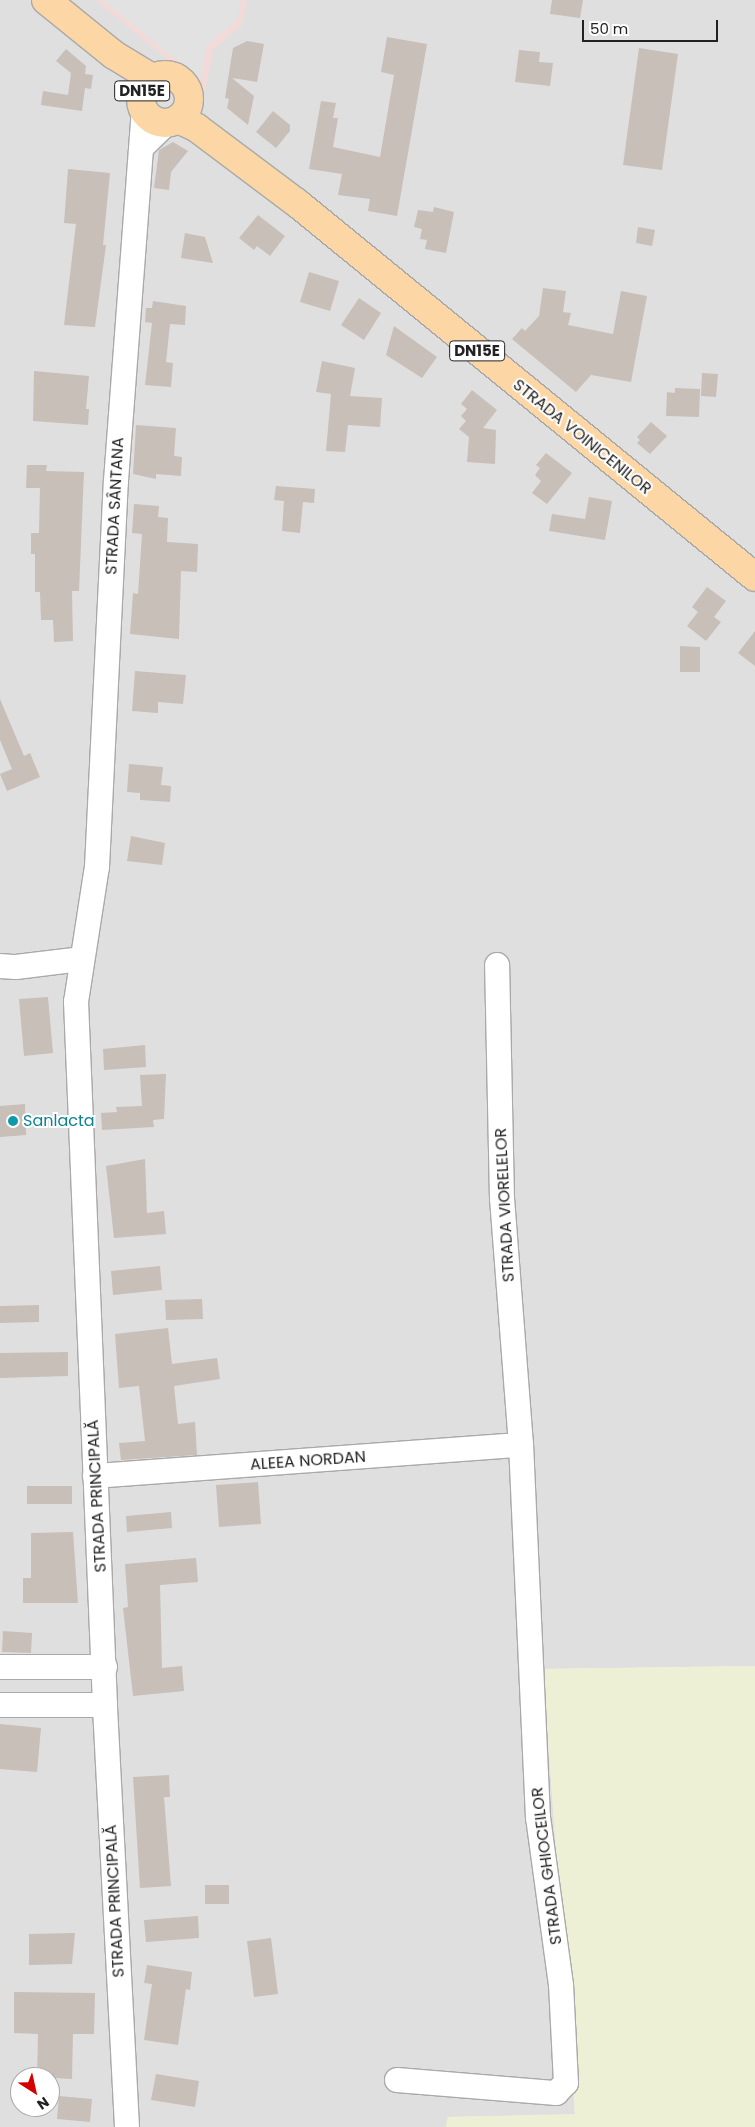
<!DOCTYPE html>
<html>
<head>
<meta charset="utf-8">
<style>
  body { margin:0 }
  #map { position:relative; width:755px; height:2127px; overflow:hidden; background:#f2efe9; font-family:Poppins,sans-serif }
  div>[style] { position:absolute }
  .residential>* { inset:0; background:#e0dfdf }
  .commercial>* { inset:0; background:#f2dad9 }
  .farmland>* { inset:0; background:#eef0d5 }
  .parking>* { inset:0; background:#e2e2e2 }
  .building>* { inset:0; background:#c7bfb8 }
  .roads { filter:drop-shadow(1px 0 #a9a9a9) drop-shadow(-1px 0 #a9a9a9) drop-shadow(0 1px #a9a9a9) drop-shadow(0 -1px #a9a9a9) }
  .minor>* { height:24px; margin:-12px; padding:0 12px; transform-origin:12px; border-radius:12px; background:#fff }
  .major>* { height:28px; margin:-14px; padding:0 14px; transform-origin:14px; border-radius:14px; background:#fcd6a4 }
  .major>.ring { margin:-14px; padding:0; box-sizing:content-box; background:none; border:28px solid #fcd6a4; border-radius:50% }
  .dots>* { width:14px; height:14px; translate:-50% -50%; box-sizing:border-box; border:2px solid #fff; border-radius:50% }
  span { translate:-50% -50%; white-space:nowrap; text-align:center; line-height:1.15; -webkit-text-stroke:4px #fff; paint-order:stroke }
  .shield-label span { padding:1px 4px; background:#fff; border:1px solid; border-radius:4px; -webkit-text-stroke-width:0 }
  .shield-label { font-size:15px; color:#222; font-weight:700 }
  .street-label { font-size:16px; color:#222 }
  .culture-label { font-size:16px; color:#0d838f }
  .left { translate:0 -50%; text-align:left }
  .north { position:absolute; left:10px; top:2067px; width:50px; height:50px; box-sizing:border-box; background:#fff; border:1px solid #a7a7a7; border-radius:50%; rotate:145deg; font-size:14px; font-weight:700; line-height:20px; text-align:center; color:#222 }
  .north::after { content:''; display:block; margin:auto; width:18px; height:22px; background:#d40000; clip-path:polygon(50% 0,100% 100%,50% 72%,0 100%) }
  .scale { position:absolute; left:582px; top:20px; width:136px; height:22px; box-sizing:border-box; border:2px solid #222; border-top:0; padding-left:6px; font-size:15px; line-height:18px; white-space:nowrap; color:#222; -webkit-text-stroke:4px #fff; paint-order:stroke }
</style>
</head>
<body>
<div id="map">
  <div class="residential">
    <i style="clip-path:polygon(evenodd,0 0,755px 0,755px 1666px,543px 1669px,575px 2115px,448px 2117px,446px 2127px,0 2127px,0 0,20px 2077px,50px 2077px,50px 2107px,20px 2107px,20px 2077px)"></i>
  </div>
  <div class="commercial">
    <i style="clip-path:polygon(96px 0,247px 0,243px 24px,213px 50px,205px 91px)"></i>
  </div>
  <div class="farmland">
    <i style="clip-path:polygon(755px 1666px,755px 2127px,446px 2127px,448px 2117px,575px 2114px,543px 1669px)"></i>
  </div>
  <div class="parking">
    <i style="clip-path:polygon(103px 0,241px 0,238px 19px,206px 46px,201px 80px)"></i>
  </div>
  <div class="building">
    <i style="clip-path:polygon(552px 0,583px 0,580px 18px,550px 14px)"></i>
    <i style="clip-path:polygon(387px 37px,427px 44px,397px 216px,368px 211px,370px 199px,338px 195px,342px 174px,309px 169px,321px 101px,336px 103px,333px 118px,338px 118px,333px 147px,380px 157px,394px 75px,381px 72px)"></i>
    <i style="clip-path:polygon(247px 41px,264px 44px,257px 82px,232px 78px,254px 96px,248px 125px,227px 108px,229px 99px,225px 98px,233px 48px)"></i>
    <i style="clip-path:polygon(639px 48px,678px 54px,662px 170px,623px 165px)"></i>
    <i style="clip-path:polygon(66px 49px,86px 66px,85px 74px,93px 75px,91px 89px,85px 88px,82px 111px,41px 105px,43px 91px,68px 95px,71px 73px,56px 61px)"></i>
    <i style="clip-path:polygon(519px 50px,540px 52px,539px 62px,553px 63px,550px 86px,515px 82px)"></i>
    <i style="clip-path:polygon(273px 111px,290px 125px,290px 131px,276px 148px,256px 132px)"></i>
    <i style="clip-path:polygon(173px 142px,188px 151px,171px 172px,169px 190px,154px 188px,159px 150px)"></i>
    <i style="clip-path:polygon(68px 169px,110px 173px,103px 245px,106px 245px,95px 327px,64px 325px,76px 224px,64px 223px)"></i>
    <i style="clip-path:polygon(434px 207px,454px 212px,446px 253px,425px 249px,427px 240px,420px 239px,422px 229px,414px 227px,418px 210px,433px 212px)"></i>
    <i style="clip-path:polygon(258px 215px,285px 236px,270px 256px,257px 246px,254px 250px,239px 238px)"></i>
    <i style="clip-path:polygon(638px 227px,655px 230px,652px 246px,636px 243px)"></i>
    <i style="clip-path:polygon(185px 233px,205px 237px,213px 263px,181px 258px)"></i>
    <i style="clip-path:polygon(309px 272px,339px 281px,330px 311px,300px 302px)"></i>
    <i style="clip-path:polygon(543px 288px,566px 291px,563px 312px,571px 313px,568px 325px,613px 334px,621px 291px,647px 296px,631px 382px,591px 375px,576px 392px,512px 339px,522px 328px,525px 331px,539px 316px)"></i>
    <i style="clip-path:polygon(359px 298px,381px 313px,364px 340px,341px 325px)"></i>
    <i style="clip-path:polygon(153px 301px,186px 306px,185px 325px,170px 324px,166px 362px,173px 363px,171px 387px,145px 385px,152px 323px,145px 322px,146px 308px,152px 308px)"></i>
    <i style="clip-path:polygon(394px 326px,437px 357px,422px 378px,386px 355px)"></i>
    <i style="clip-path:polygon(322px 361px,355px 368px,350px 396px,382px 398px,380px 427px,348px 425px,345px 452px,326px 451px,331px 394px,316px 392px)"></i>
    <i style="clip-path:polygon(34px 371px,89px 376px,86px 409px,89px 409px,88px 425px,33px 421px)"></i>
    <i style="clip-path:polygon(702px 373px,718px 374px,716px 397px,701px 396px)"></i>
    <i style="clip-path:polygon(675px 388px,700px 389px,699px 417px,666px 416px,667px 392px,675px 393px)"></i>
    <i style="clip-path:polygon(472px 390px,497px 410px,483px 428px,496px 430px,495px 464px,467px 462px,469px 437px,459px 429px,466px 421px,461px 416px,467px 409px,461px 404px)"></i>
    <i style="clip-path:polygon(651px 422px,667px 436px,650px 454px,637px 443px,640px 440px,637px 437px)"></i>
    <i style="clip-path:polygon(136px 425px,176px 428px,174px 456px,182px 457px,181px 476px,156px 474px,156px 479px,133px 474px)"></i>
    <i style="clip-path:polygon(546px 453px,572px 473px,547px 504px,532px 493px,541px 481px,535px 475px,540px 468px,536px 465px)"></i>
    <i style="clip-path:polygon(27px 465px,47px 465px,46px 471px,84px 472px,79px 591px,72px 591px,73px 641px,54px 642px,53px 620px,41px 620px,40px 592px,35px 592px,35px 554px,31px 554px,31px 533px,39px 533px,40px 488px,26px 488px)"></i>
    <i style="clip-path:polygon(276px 486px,315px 489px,314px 503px,303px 502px,300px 533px,282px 531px,284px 501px,274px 500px)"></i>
    <i style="clip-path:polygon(589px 497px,612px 501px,605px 540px,549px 531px,552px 514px,585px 519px)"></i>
    <i style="clip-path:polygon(134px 504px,159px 506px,158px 517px,168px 518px,167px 542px,198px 544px,197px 572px,181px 571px,179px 639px,130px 634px,133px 593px,138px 594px,142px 534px,132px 533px)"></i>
    <i style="clip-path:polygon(707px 587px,726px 601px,714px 617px,721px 622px,706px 641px,687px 626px,698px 612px,692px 607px)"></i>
    <i style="clip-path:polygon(755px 631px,755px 666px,738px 653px)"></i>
    <i style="clip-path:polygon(680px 646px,700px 647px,700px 672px,680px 672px)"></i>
    <i style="clip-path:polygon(135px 671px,186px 675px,183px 704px,158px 702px,158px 713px,132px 711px)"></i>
    <i style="clip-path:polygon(0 699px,24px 756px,30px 753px,40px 777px,7px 791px,0 774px,12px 769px,0 740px)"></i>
    <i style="clip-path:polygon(129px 764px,163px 767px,161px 785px,171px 786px,170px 802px,140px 800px,140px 793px,127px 792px)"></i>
    <i style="clip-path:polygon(131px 836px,165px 843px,162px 865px,127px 861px)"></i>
    <i style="clip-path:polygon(48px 997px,53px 1053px,24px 1056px,19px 999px)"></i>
    <i style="clip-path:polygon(145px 1045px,146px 1067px,104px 1070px,103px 1049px)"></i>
    <i style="clip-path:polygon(166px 1074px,164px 1119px,153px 1120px,154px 1127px,102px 1130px,101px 1113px,117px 1112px,116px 1107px,142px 1106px,140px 1075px)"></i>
    <i style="clip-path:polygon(25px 1104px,26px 1135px,0 1137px,0 1106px)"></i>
    <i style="clip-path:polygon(145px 1159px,147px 1213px,164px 1211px,166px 1234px,114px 1238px,106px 1166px)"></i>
    <i style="clip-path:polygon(160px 1266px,162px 1290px,113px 1295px,111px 1271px)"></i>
    <i style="clip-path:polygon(202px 1299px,203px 1319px,166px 1320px,165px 1300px)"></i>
    <i style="clip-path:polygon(39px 1305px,39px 1322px,0 1323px,0 1306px)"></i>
    <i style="clip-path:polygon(168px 1328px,172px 1364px,217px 1358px,220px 1379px,174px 1386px,178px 1424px,195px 1422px,197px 1455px,121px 1460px,119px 1443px,145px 1441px,139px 1386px,119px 1388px,115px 1334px)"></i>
    <i style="clip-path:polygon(68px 1352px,68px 1376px,0 1378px,0 1353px)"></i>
    <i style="clip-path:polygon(258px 1482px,261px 1524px,219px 1527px,216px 1485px)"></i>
    <i style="clip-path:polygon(27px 1486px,72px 1486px,72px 1504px,27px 1504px)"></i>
    <i style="clip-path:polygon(171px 1512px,172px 1528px,127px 1532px,126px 1516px)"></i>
    <i style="clip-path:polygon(73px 1532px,78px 1603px,23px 1603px,23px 1578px,31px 1578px,31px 1533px)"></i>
    <i style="clip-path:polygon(196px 1558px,198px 1582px,160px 1585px,162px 1668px,182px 1666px,184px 1691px,133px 1696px,123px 1608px,128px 1607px,125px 1564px)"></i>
    <i style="clip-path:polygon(3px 1631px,32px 1633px,31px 1653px,2px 1652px)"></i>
    <i style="clip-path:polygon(0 1724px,41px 1728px,37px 1772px,0 1769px)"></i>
    <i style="clip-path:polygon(169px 1775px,170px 1797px,164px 1797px,171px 1886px,140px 1888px,133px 1777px)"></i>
    <i style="clip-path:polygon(205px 1885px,229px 1885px,229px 1904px,205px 1904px)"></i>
    <i style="clip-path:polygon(198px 1916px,199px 1938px,146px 1942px,144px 1920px)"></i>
    <i style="clip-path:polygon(75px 1933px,72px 1964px,29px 1965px,29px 1934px)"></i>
    <i style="clip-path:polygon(271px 1938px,278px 1994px,254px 1997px,247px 1941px)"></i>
    <i style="clip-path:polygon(147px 1965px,192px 1972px,190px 1990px,186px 1989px,178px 2045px,144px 2040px,152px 1984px,144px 1983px)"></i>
    <i style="clip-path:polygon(14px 1992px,95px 1993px,94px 2034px,73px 2034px,72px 2079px,37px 2077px,38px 2034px,14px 2033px)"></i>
    <i style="clip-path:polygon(156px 2074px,199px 2081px,195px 2107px,151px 2100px)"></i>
    <i style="clip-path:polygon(59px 2096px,92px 2099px,90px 2122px,57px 2119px)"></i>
  </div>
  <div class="roads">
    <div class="minor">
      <i style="left:142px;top:147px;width:36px;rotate:-44deg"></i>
      <i style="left:0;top:966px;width:16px;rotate:4deg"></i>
      <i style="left:16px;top:967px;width:65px;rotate:-7deg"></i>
      <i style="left:95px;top:1476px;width:427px;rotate:-4.2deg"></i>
      <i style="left:0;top:1667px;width:105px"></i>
      <i style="left:0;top:1705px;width:105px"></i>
      <i style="left:397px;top:2080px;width:160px;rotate:4.7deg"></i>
      <i style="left:556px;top:2093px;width:14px;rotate:-45deg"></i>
      <i style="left:566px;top:2083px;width:98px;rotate:-92.9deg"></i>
      <i style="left:561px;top:1985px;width:169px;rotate:-97.8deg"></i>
      <i style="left:538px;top:1818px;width:373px;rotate:-92.6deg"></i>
      <i style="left:521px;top:1445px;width:247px;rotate:-94.4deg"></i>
      <i style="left:502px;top:1199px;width:234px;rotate:-91.2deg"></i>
      <i style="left:127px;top:2127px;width:423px;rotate:-93deg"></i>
      <i style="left:105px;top:1705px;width:704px;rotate:-92.36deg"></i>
      <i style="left:76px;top:1002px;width:137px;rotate:-81.2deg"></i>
      <i style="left:97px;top:867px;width:386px;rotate:-87.2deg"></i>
      <i style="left:116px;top:481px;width:372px;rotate:-85.7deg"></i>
    </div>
    <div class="major">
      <i style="left:46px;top:0;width:87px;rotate:39deg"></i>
      <i style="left:114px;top:55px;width:44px;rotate:31.2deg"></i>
      <i class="ring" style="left:141px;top:75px;width:20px;height:20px"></i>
      <i style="left:178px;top:119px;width:21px;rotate:25deg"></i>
      <i style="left:197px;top:128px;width:125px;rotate:36.9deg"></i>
      <i style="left:297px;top:203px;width:591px;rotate:39.23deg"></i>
    </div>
  </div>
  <div class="dots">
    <i style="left:13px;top:1121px;background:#0f9aa8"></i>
  </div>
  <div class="shield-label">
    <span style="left:142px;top:91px">DN15E</span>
    <span style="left:477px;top:351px">DN15E</span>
  </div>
  <div class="street-label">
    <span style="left:582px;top:437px;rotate:39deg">STRADA VOINICENILOR</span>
    <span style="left:115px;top:506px;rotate:-87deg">STRADA SÂNTANA</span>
    <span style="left:505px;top:1205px;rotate:-93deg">STRADA VIORELELOR</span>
    <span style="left:308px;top:1461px;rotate:-4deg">ALEEA NORDAN</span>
    <span style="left:97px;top:1496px;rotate:-93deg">STRADA PRINCIPALĂ</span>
    <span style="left:547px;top:1866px;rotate:-97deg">STRADA GHIOCEILOR</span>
    <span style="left:115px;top:1901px;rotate:-93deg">STRADA PRINCIPALĂ</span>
  </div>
  <div class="culture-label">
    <span class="left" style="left:23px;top:1121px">Sanlacta</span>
  </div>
  <div class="north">N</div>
  <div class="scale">50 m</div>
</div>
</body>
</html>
